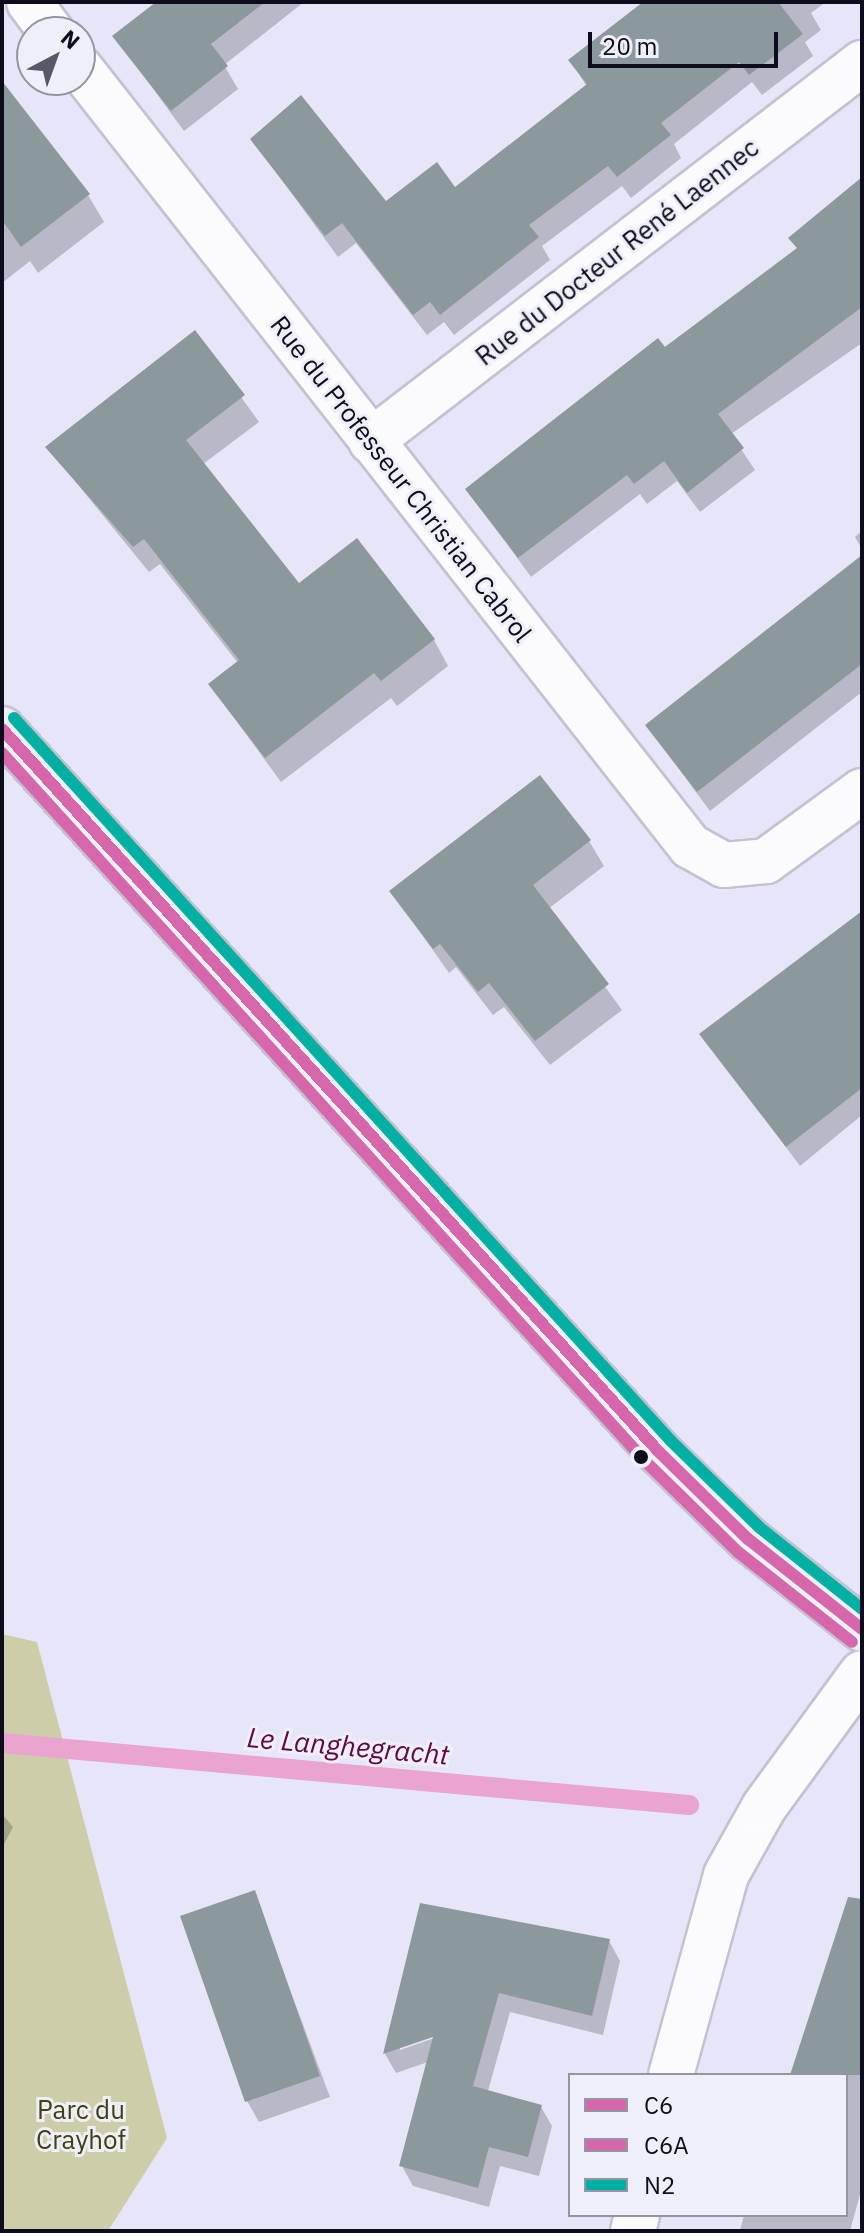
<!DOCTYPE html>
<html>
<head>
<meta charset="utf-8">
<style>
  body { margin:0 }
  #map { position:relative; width:864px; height:2233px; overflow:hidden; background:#e7e6f8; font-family:"IBM Plex Sans",sans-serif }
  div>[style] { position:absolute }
  .green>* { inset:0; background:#cecda9 }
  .shadow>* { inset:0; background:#0003 }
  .stream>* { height:20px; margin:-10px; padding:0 10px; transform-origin:10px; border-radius:10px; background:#e9a4cf }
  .building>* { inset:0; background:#8b999c }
  .roads { filter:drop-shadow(2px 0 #c3c2d3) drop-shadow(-2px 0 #c3c2d3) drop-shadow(0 2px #c3c2d3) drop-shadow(0 -2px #c3c2d3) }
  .street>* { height:44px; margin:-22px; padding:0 22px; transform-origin:22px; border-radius:22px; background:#fbfbfe }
  .secondary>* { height:44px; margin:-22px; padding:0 22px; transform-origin:22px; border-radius:22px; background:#ebf1f5 }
  .bus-1>* { height:12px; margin:-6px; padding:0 6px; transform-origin:6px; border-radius:6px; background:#d767ab }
  .bus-2>* { height:12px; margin:-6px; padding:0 6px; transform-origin:6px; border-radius:6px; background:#d767ab }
  .bus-3>* { height:12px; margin:-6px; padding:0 6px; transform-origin:6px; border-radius:6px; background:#01afa3 }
  .dots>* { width:22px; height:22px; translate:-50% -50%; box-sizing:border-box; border:4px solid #efeffa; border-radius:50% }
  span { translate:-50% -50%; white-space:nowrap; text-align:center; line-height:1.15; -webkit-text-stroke:6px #efeffa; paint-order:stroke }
  .street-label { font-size:26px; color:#0d0c1d }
  .park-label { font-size:26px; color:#424010 }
  .water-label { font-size:28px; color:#630844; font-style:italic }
  .frame { position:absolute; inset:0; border:4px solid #0d0c1d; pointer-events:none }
  .legend { position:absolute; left:568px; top:2073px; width:280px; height:144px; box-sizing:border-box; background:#efeffa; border:2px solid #9594a2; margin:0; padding:10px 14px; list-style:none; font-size:24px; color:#0d0c1d }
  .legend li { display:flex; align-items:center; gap:16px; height:40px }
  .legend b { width:40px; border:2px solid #9594a2 }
  .north { position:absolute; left:16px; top:16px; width:80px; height:80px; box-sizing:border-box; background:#efeffa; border:2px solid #9594a2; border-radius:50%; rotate:41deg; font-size:22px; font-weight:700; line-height:32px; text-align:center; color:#0d0c1d }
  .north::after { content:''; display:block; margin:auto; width:28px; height:36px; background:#59586a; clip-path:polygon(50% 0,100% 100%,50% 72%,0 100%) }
  .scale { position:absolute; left:588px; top:32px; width:190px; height:36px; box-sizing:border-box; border:4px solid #0d0c1d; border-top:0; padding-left:10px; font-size:24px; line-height:28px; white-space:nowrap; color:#0d0c1d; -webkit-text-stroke:6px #efeffa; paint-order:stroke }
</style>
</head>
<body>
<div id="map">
  <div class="green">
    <i style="clip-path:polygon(2px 1634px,37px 1642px,167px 2138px,108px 2231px,2px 2231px)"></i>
  </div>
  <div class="shadow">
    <i style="clip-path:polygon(160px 2px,304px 2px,224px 65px,238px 89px,184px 131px,115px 37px)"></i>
    <i style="clip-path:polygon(697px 2px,826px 2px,811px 13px,821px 30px,805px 42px,813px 56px,762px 95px,752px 82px,674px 144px,681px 158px,631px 198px,622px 186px,542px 246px,550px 260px,454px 335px,444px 322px,427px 335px,356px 243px,338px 257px,252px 139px,386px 204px,455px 190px,587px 87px,570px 60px)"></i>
    <i style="clip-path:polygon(2px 112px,88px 195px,104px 222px,38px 273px,30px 261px,2px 283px)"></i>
    <i style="clip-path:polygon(862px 180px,862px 343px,731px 434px,755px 470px,700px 512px,677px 481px,647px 504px,640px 494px,531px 577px,468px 490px,798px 250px,791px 238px)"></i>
    <i style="clip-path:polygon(194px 332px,259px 422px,203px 464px,298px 586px,434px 640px,448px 666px,397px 706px,391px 698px,281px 782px,210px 685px,238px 663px,160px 564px,149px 572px,48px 448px)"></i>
    <i style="clip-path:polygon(862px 531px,862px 549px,855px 537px)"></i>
    <i style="clip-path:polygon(862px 557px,862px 692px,710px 811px,647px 726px)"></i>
    <i style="clip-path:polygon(589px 841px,604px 866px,548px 909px,622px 1010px,550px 1065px,504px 1007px,493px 1015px,456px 967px,449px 973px,392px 892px)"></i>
    <i style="clip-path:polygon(862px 912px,862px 1115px,800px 1166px,702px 1034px)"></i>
    <i style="clip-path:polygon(2px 1814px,13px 1827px,2px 1848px)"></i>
    <i style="clip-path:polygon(254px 1893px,330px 2097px,259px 2122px,247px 2101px)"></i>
    <i style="clip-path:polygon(evenodd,421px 1905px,609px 1941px,620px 1961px,603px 2035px,510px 2012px,488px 2091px,541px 2107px,552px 2126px,539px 2176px,500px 2166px,489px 2207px,413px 2186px,402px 2166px,428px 2062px,396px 2073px,385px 2054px,421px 1905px,442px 2032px,443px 2035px,400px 2050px,400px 2046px,442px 2032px)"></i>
    <i style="clip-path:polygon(862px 1978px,862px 2187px,850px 2231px,740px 2231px,744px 2215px,846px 2215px,846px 2075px,795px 2075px)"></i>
  </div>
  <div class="stream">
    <i style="left:2px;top:1743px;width:690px;rotate:5.16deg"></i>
  </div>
  <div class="building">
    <i style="clip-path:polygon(156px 2px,265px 2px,211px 44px,228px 66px,171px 111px,112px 36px)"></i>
    <i style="clip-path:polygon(643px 2px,778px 2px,803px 34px,749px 75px,739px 62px,661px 123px,671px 135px,617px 177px,608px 166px,529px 225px,539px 237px,440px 315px,430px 302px,413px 315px,342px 223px,325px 236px,250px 139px,301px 95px,386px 201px,437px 162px,455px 187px,587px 84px,568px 60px)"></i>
    <i style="clip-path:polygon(2px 81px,90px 194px,21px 247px,2px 220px)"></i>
    <i style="clip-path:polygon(862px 177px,862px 307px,718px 414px,744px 448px,687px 493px,664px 461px,634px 484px,627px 475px,518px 558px,465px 489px,658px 338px,665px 347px,797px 248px,788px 238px)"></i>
    <i style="clip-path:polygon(195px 330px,245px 395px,186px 440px,299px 583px,357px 538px,435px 639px,381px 681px,374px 673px,265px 758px,208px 684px,239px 660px,144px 539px,133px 547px,45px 447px)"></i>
    <i style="clip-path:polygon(862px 555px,862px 664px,697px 792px,645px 725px)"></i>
    <i style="clip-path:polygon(540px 775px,591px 840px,533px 885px,609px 984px,535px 1041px,489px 983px,478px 992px,440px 944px,433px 949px,389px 891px)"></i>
    <i style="clip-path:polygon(862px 911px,862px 1088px,786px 1147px,699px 1034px)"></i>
    <i style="clip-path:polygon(255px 1890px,320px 2076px,245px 2102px,180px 1916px)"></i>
    <i style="clip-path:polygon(848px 1897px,862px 1899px,862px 2075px,790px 2075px)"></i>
    <i style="clip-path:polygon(420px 1903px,610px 1939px,592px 2016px,499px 1993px,473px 2086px,542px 2105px,528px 2157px,489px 2147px,478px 2188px,399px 2166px,433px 2037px,383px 2054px)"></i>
  </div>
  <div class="roads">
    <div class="street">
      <i style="left:29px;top:2px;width:38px;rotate:53deg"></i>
      <i style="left:80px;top:68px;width:989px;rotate:51.9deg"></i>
      <i style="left:690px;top:846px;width:39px;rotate:29deg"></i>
      <i style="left:724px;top:865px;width:42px;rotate:-5.4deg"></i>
      <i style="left:766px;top:861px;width:119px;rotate:-36.1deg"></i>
      <i style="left:371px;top:441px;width:620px;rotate:-37.59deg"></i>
      <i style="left:671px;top:2075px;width:207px;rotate:-74.6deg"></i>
      <i style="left:726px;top:1875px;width:78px;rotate:-60.8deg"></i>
      <i style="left:764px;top:1807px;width:166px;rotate:-53.8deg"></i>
      <i style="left:633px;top:2231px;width:16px;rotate:-76deg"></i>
    </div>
    <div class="secondary">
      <i style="left:2px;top:729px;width:976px;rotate:47.74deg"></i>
      <i style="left:658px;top:1451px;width:126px;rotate:44.4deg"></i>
      <i style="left:748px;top:1539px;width:145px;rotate:38.3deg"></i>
    </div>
  </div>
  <div class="bus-1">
    <i style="left:2px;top:729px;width:976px;rotate:47.74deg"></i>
    <i style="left:658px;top:1451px;width:126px;rotate:44.4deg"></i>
    <i style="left:748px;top:1539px;width:145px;rotate:38.3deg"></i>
  </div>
  <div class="bus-2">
    <i style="left:2px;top:753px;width:958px;rotate:47.75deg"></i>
    <i style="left:646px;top:1462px;width:129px;rotate:44.4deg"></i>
    <i style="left:738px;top:1552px;width:145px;rotate:38.3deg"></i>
  </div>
  <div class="bus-3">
    <i style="left:14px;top:718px;width:976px;rotate:47.74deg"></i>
    <i style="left:670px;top:1440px;width:124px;rotate:44.3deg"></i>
    <i style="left:759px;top:1527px;width:132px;rotate:38.5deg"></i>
  </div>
  <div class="dots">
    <i style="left:641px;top:1457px;background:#0d0c1d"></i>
  </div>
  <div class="street-label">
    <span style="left:617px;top:252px;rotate:-38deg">Rue du Docteur René Laennec</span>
    <span style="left:401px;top:479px;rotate:52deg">Rue du Professeur Christian Cabrol</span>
  </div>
  <div class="park-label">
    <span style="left:81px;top:2125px">Parc du<br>Crayhof</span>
  </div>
  <div class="water-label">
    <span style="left:348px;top:1746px;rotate:5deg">Le Langhegracht</span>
  </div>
  <div class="frame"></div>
  <ul class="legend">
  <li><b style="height:10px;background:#d767ab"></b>C6</li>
  <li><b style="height:10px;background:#d767ab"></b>C6A</li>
  <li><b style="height:10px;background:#01afa3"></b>N2</li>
  </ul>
  <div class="north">N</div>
  <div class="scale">20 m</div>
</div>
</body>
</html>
